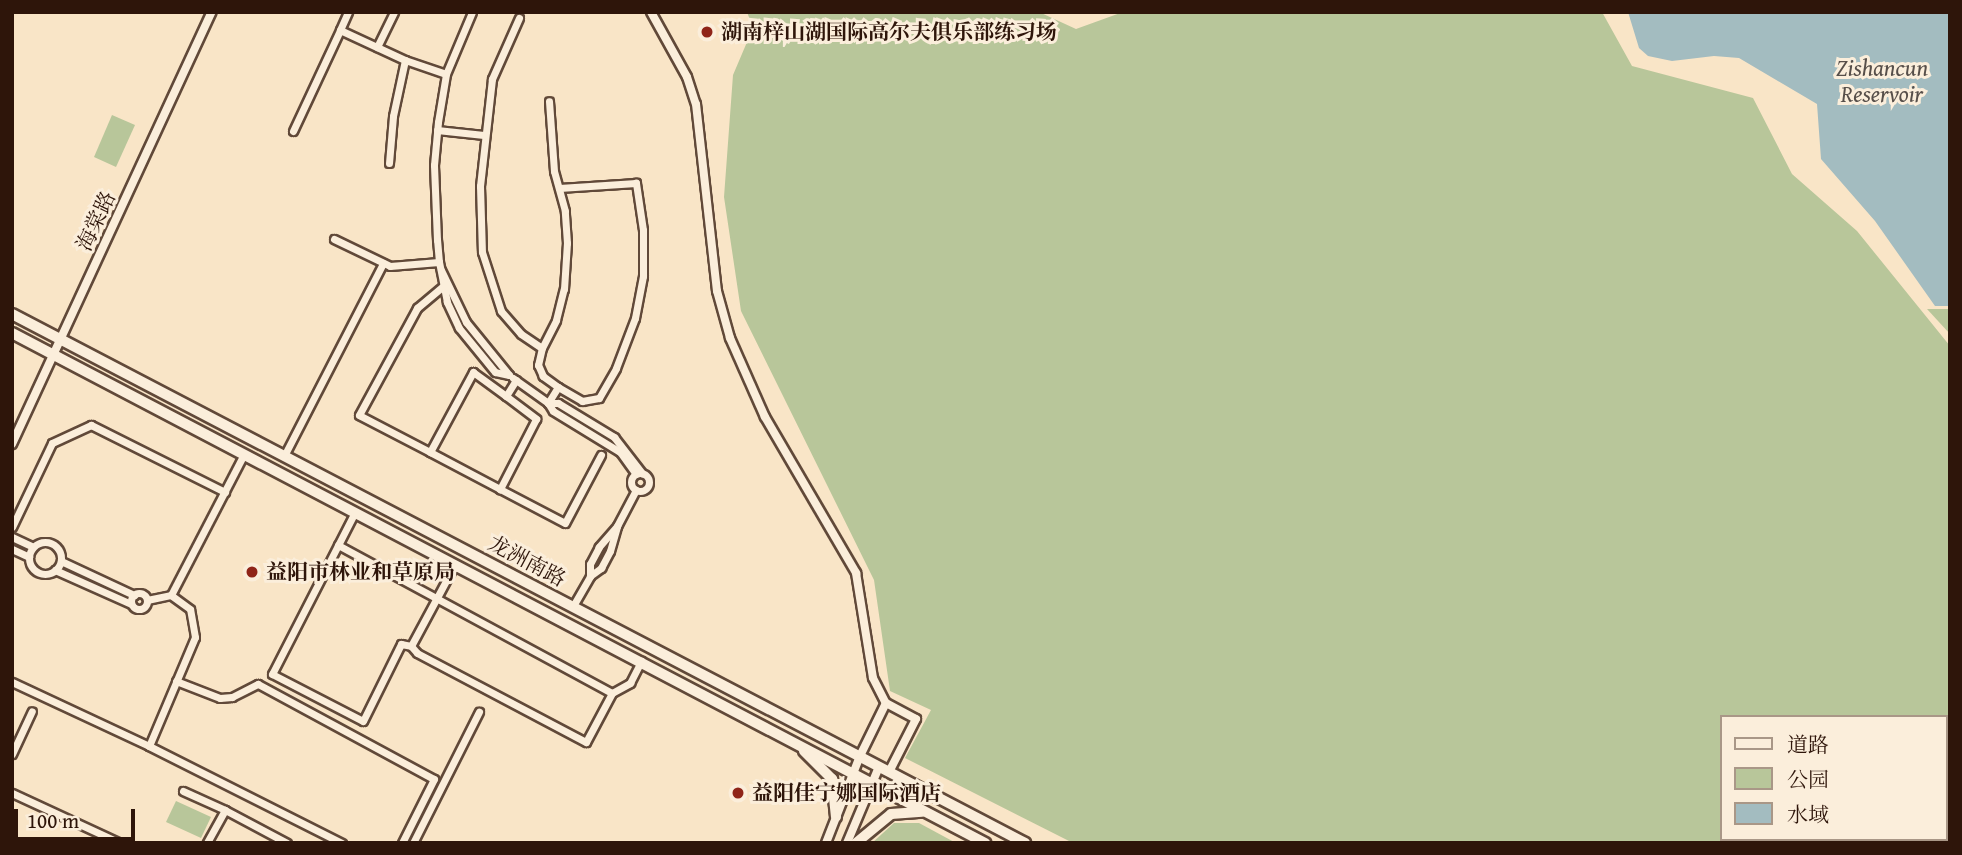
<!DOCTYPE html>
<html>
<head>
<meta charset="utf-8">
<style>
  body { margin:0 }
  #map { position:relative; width:1962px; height:855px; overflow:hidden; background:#f9e5c7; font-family:"Gentium Book Plus","Noto Serif SC",serif }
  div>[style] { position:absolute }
  .green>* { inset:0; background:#b8c69a }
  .water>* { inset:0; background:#a3bcc0 }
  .roads { filter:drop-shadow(2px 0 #614939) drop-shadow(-2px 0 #614939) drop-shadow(0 2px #614939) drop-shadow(0 -2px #614939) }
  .minor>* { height:7px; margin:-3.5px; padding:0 3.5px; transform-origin:3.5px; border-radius:3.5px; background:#fbeedb }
  .minor>.ring { margin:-3.5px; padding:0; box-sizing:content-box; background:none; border:7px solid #fbeedb; border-radius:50% }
  .tertiary>* { height:8px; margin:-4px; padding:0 4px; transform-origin:4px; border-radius:4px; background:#fbeedb }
  .secondary>* { height:10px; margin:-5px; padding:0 5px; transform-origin:5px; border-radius:5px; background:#fbeedb }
  .dots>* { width:19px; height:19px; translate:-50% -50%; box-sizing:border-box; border:4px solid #fbeedb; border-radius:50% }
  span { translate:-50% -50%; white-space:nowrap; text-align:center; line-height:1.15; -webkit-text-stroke:6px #fbeedb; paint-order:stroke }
  .poi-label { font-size:21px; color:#2e150a; font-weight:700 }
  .left { translate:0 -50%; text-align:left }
  .street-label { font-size:21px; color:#2e150a }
  .water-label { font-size:23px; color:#574f4a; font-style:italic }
  .frame { position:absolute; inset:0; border:14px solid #2e150a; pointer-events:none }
  .legend { position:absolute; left:1720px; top:715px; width:228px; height:126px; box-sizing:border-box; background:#fbeedb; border:2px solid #a99787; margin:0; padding:9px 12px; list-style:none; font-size:21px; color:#2e150a }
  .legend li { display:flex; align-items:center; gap:14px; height:35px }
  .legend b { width:35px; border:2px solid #a99787 }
  .scale { position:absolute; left:14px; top:809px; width:121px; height:32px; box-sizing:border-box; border:4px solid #2e150a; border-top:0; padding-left:9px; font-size:21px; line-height:24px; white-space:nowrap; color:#2e150a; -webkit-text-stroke:5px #fbeedb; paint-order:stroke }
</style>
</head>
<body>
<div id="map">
  <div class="green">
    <i style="clip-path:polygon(evenodd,747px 12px,1039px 12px,1076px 29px,1123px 12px,1602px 12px,1632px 66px,1753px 98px,1792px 174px,1857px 231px,1950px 346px,1950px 843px,1073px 843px,905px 758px,931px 710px,890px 691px,874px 580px,741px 311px,724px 197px,733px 75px,753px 28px,747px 12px,1722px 717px,1946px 717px,1946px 839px,1722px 839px,1722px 717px)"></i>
    <i style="clip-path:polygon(112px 115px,135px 125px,116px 167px,94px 157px)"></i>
    <i style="clip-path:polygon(1927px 309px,1950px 309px,1950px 334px)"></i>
    <i style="clip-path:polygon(176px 801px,211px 817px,201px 838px,166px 822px)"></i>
    <i style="clip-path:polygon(894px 823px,919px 823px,956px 843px,872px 843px)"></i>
  </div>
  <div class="water">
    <i style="clip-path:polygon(1628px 12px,1950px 12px,1950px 306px,1935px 306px,1875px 221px,1821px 159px,1817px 104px,1739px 58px,1714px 56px,1672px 61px,1648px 56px,1639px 48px)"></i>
  </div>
  <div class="roads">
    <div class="minor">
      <i style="left:519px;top:18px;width:67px;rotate:113.9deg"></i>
      <i style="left:492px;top:79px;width:108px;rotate:96.4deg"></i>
      <i style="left:480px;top:186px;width:66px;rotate:88.3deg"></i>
      <i style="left:482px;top:252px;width:62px;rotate:72.1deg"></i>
      <i style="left:501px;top:311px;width:30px;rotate:49deg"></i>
      <i style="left:521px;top:334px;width:25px;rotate:34deg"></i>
      <i style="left:340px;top:30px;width:20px;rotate:-66deg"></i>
      <i style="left:377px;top:47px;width:39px;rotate:-64deg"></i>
      <i style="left:437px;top:130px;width:47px;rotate:6.1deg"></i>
      <i style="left:293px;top:131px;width:111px;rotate:-65deg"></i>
      <i style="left:340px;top:30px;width:72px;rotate:24.8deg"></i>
      <i style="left:405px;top:60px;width:43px;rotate:18.9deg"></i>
      <i style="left:389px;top:163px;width:47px;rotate:-85.1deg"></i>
      <i style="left:393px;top:116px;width:57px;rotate:-77.9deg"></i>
      <i style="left:334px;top:239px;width:62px;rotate:25.7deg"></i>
      <i style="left:390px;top:266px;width:49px;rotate:-4.7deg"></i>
      <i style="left:441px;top:270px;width:58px;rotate:64.3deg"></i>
      <i style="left:466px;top:322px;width:68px;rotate:50.9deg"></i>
      <i style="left:509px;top:375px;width:14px;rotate:-168deg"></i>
      <i style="left:495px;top:372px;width:57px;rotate:-129.3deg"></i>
      <i style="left:459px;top:328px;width:29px;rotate:-115deg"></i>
      <i style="left:447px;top:302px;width:41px;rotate:-101.3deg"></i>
      <i style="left:439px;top:262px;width:22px;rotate:-95deg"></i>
      <i style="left:437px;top:240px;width:75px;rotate:-92.3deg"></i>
      <i style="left:434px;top:165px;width:43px;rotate:-84.7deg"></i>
      <i style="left:438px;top:122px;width:49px;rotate:-80.5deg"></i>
      <i style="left:446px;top:74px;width:67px;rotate:-67.2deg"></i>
      <i style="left:513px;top:378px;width:43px;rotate:35.5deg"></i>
      <i style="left:548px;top:403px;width:9px;rotate:58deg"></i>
      <i style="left:553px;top:411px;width:79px;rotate:31.5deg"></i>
      <i style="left:620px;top:452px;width:27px;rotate:54deg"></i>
      <i style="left:558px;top:387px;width:28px;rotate:30deg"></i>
      <i style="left:582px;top:401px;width:17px;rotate:-10deg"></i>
      <i style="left:599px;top:398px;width:34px;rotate:-60deg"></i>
      <i style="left:616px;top:368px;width:53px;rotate:-69.2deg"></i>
      <i style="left:635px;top:318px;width:43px;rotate:-79.2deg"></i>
      <i style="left:643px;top:276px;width:46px;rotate:-90deg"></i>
      <i style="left:643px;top:230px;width:48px;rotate:-98.5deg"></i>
      <i style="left:636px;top:183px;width:77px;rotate:176.3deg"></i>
      <i style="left:506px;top:396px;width:38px;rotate:37deg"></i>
      <i style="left:536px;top:419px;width:79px;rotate:117.2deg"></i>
      <i style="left:500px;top:489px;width:79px;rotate:-152.1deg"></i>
      <i style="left:430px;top:452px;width:91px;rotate:-61.7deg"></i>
      <i style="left:473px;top:372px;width:41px;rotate:36deg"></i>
      <i style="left:506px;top:396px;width:19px;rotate:-58deg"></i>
      <i style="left:548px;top:403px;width:19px;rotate:-58deg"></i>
      <i style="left:558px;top:387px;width:19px;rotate:-144deg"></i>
      <i style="left:543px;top:376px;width:12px;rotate:-114deg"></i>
      <i style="left:538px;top:365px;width:17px;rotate:-77deg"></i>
      <i style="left:542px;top:348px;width:31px;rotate:-63deg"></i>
      <i style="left:556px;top:320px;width:32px;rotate:-76deg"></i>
      <i style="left:564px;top:289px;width:46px;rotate:-86.3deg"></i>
      <i style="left:567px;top:243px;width:32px;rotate:-94deg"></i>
      <i style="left:565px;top:211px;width:41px;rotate:-105.4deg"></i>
      <i style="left:554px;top:171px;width:70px;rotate:-94.1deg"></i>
      <i style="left:548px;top:403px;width:10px"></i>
      <i style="left:558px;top:403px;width:66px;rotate:31.3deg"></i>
      <i style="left:614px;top:437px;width:46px;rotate:52.1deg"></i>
      <i style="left:430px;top:452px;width:80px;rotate:-152.5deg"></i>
      <i style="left:359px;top:415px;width:122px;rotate:-61.5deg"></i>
      <i style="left:417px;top:308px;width:35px;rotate:-40deg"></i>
      <i style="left:284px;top:456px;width:217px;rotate:-62.8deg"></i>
      <i class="ring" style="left:631px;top:473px;width:11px;height:11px"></i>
      <i style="left:500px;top:489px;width:73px;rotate:27.6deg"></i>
      <i style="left:565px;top:523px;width:77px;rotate:-62.1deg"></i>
      <i style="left:355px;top:512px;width:182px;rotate:117.1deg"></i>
      <i style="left:272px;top:674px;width:102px;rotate:27.3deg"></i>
      <i style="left:363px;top:721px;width:86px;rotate:-63.7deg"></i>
      <i style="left:401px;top:644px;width:10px;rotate:11deg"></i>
      <i style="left:411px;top:646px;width:93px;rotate:-61.8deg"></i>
      <i style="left:617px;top:526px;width:28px;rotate:131deg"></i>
      <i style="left:599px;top:547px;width:19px;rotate:118deg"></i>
      <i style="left:590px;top:564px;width:12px;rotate:90deg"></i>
      <i style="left:590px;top:576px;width:14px;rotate:-36deg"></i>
      <i style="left:601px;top:568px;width:19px;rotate:-62deg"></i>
      <i style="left:610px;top:551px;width:26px;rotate:-74deg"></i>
      <i style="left:617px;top:526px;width:41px;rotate:-62.2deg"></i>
      <i style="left:12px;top:527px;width:93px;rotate:-64.5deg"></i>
      <i style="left:52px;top:443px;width:43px;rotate:-24.8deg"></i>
      <i style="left:91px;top:425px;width:150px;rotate:26.6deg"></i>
      <i style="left:12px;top:537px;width:23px;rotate:25deg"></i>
      <i class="ring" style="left:29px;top:542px;width:25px;height:25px"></i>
      <i style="left:338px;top:545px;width:311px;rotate:28.4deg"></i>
      <i style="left:612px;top:693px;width:21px;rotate:-29deg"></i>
      <i style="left:630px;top:683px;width:25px;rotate:-63deg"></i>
      <i style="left:12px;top:549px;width:19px;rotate:25deg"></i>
      <i style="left:61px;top:561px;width:81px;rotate:25deg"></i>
      <i style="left:55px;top:570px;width:83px;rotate:24.1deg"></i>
      <i class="ring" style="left:131px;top:593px;width:9px;height:9px"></i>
      <i style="left:147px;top:600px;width:25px;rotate:-12deg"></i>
      <i style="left:573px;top:606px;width:34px;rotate:-60deg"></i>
      <i style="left:411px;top:646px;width:9px;rotate:49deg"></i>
      <i style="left:417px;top:653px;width:191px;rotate:27.8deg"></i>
      <i style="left:586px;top:742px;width:55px;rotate:-62deg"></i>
      <i style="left:176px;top:681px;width:47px;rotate:21.1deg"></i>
      <i style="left:220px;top:698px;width:12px;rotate:-5deg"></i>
      <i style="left:232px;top:697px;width:29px;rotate:-27deg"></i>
      <i style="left:258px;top:684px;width:200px;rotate:28.4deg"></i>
      <i style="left:434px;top:779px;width:72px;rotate:116.6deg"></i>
      <i style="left:12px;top:682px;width:151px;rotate:25deg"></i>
      <i style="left:149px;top:746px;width:118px;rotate:-67.1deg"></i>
      <i style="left:195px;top:637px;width:28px;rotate:-100deg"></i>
      <i style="left:190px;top:609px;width:24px;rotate:-144deg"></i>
      <i style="left:171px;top:595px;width:159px;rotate:-62.6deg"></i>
      <i style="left:149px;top:746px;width:216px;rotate:26.7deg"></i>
      <i style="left:12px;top:754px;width:47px;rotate:-65.1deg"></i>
      <i style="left:183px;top:791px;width:46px;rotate:24.3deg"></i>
      <i style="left:225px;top:810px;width:38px;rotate:119deg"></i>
      <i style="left:12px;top:793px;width:119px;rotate:24.8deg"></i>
      <i style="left:225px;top:810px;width:70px;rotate:28deg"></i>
      <i style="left:413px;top:843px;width:147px;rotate:-63.3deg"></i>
    </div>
    <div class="tertiary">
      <i style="left:651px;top:12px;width:74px;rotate:61deg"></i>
      <i style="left:687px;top:77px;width:28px;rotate:72deg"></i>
      <i style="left:696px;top:104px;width:188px;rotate:83.6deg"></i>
      <i style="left:717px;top:291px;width:49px;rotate:74.5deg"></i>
      <i style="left:730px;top:338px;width:86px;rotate:66.1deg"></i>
      <i style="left:765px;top:417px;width:181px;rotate:59.7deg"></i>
      <i style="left:856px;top:573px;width:106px;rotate:80.8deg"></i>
      <i style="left:873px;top:678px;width:28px;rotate:63deg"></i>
      <i style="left:12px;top:444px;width:476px;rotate:-65.2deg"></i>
      <i style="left:826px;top:843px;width:93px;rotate:-68.7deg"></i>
      <i style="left:860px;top:756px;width:59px;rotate:-63.9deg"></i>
      <i style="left:886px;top:703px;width:34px;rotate:28deg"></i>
      <i style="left:916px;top:719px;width:59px;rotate:117deg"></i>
      <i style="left:847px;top:843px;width:82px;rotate:-67.2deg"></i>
    </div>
    <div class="secondary">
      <i style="left:12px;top:314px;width:1143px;rotate:27.57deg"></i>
      <i style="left:12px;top:333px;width:1099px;rotate:27.66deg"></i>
      <i style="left:804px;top:751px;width:40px;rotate:45deg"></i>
      <i style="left:832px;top:779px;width:38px;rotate:84deg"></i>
      <i style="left:856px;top:843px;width:45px;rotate:-39.6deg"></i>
      <i style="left:891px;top:814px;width:31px;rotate:-4deg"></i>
    </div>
  </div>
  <div class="dots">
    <i style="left:707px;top:32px;background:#8f2418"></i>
    <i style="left:252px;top:572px;background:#8f2418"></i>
    <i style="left:738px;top:793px;background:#8f2418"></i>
  </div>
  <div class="poi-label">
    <span class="left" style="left:721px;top:32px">湖南梓山湖国际高尔夫俱乐部练习场</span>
    <span class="left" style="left:266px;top:572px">益阳市林业和草原局</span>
    <span class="left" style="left:752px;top:793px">益阳佳宁娜国际酒店</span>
  </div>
  <div class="street-label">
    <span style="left:96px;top:221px;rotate:-65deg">海棠路</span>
    <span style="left:527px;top:561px;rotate:28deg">龙洲南路</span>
  </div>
  <div class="water-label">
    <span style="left:1882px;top:81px">Zishancun<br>Reservoir</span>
  </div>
  <div class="frame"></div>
  <ul class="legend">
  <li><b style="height:9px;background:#fbeedb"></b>道路</li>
  <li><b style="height:19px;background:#b8c69a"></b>公园</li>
  <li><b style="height:19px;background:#a3bcc0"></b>水域</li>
  </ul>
  <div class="scale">100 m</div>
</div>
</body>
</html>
